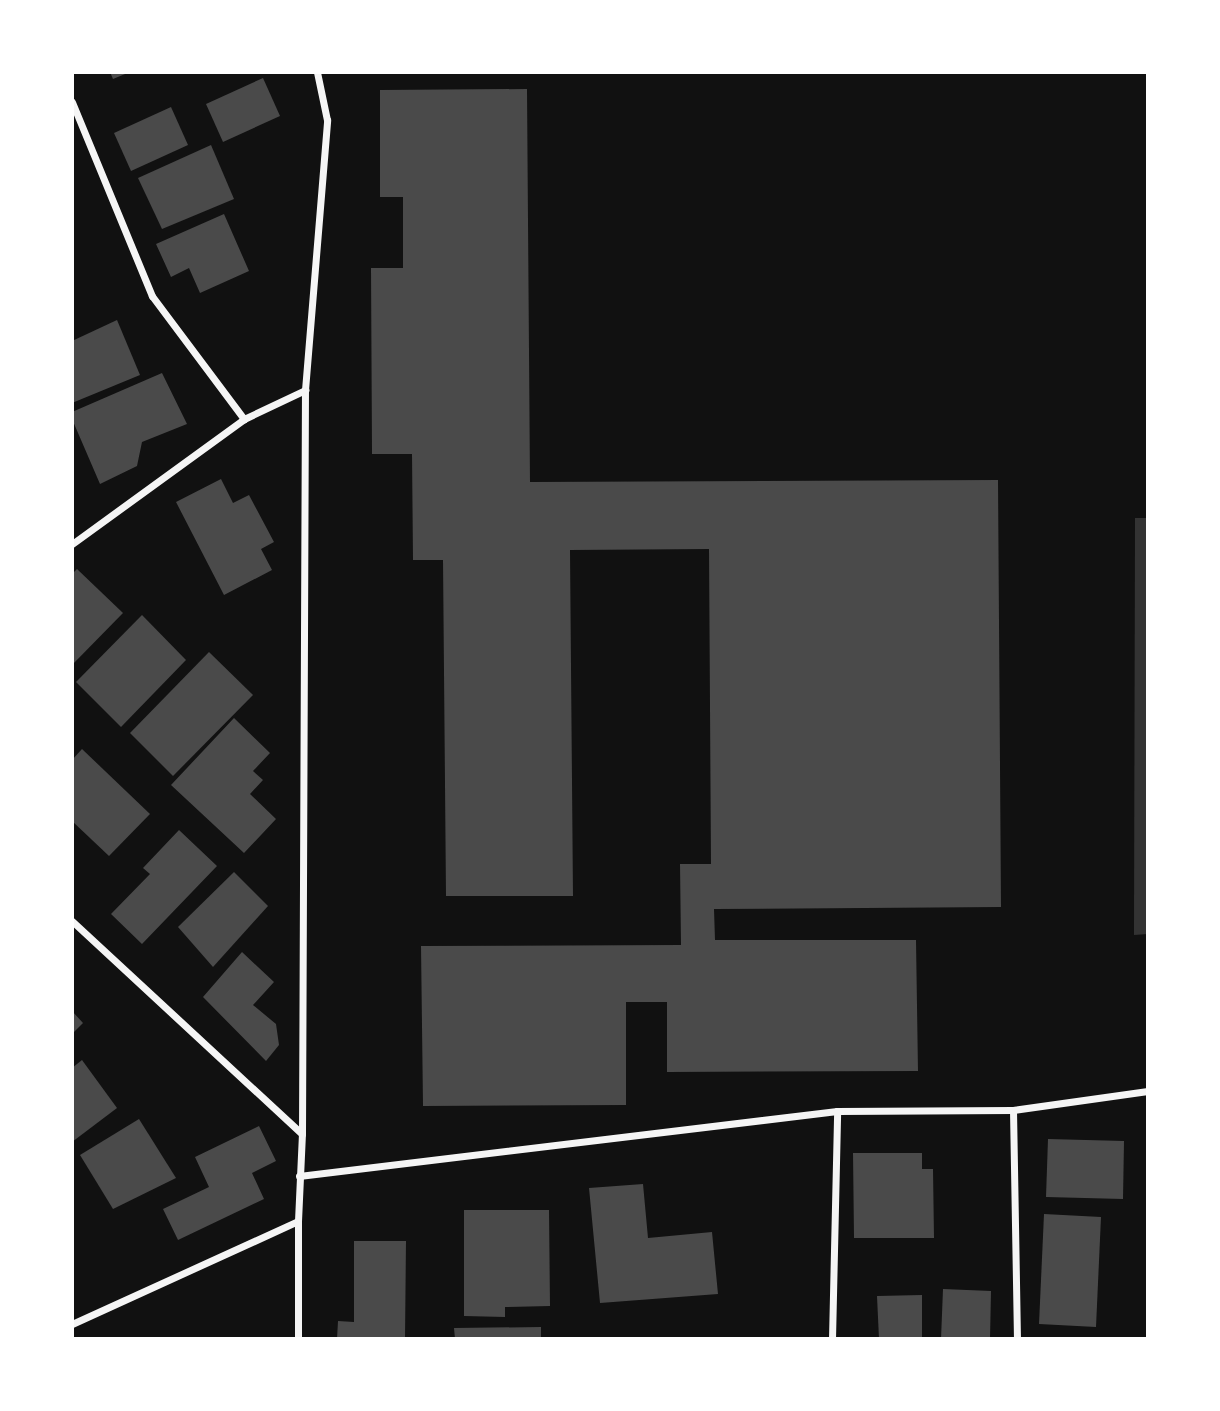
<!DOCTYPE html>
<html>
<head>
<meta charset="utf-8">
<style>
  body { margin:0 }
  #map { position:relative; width:1220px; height:1411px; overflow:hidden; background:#111; font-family:Montserrat,sans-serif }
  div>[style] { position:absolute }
  .water>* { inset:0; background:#333 }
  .building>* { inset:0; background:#4a4a4a }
  .minor>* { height:7px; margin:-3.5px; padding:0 3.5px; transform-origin:3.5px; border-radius:3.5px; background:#f5f5f5 }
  span { translate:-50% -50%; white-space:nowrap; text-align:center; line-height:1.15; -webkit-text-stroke:6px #fff; paint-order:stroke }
  .frame { position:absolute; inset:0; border:74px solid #fff; pointer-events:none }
</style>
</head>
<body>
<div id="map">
  <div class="water">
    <i style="clip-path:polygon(1135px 518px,1148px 518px,1148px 934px,1134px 935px)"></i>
  </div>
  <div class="building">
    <i style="clip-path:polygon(110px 72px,130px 72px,113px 79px)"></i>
    <i style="clip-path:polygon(263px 78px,280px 116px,223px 142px,206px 104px)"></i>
    <i style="clip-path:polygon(527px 89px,530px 482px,998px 480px,1001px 907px,714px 909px,715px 940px,916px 940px,918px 1071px,667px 1072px,667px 1002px,626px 1002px,626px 1105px,423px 1106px,421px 946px,681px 945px,680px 864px,711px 864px,709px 549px,570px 550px,573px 896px,446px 896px,443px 560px,413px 560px,412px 454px,372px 454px,371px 268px,403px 268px,403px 197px,380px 197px,380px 90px)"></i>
    <i style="clip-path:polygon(171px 107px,188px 145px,131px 171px,114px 133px)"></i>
    <i style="clip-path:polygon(211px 145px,234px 199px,162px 229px,138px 178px)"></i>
    <i style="clip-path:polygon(224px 214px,249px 271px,200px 293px,189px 268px,171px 277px,156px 244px)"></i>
    <i style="clip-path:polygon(117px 320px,140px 375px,72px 403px,72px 341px)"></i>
    <i style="clip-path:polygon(162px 373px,187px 424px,142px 442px,137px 466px,100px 484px,72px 419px,72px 412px)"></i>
    <i style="clip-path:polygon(221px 479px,233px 503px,249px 495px,274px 542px,261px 549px,272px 570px,224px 595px,176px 502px)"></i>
    <i style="clip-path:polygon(77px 569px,123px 613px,72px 665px,72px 574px)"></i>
    <i style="clip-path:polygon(142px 615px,186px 660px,121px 727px,76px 682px)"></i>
    <i style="clip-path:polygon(209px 652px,253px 695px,173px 776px,130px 733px)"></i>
    <i style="clip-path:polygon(234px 718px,270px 753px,253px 771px,263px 780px,250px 794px,276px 819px,244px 853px,171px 785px)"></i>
    <i style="clip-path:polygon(82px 749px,150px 814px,109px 856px,72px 821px,72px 760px)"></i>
    <i style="clip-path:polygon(179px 830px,217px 866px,142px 944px,111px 914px,150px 874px,143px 868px)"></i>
    <i style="clip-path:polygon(234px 872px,268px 906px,213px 967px,178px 927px)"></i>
    <i style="clip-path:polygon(242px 952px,274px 982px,253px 1005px,276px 1024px,279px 1045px,266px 1061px,203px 997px)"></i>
    <i style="clip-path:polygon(72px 1011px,83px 1023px,72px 1034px)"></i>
    <i style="clip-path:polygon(82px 1060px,117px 1108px,72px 1142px,72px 1068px)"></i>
    <i style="clip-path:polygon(139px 1119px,176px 1178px,113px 1209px,80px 1155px)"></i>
    <i style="clip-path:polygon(259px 1126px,276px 1161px,252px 1173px,264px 1199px,178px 1240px,163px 1209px,209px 1187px,195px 1157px)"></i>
    <i style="clip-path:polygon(1048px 1139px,1124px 1141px,1123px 1199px,1046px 1197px)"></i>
    <i style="clip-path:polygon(853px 1153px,922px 1153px,922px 1169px,933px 1169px,934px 1238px,854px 1238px)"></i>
    <i style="clip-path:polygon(643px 1184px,648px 1238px,712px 1232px,718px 1294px,600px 1303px,589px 1188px)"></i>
    <i style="clip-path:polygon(464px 1210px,549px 1210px,550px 1306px,505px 1307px,505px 1317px,464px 1316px)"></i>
    <i style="clip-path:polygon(1044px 1214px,1101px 1217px,1096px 1327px,1039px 1324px)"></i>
    <i style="clip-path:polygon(354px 1241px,406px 1241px,405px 1339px,337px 1339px,338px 1321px,354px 1322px)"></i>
    <i style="clip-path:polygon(943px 1289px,991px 1291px,990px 1339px,941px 1339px)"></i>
    <i style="clip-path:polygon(922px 1295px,922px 1339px,879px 1339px,877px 1296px)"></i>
    <i style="clip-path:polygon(541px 1327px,541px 1339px,455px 1339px,454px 1328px)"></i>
  </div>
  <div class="minor">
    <i style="left:72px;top:102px;width:210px;rotate:67.6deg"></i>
    <i style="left:152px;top:296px;width:154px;rotate:53.2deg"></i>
    <i style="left:72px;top:544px;width:213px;rotate:-36deg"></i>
    <i style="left:244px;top:419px;width:68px;rotate:-25.4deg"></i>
    <i style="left:72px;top:921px;width:313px;rotate:42.8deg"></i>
    <i style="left:1013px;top:1110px;width:229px;rotate:89deg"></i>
    <i style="left:299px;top:1176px;width:542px;rotate:-6.89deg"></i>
    <i style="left:837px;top:1111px;width:176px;rotate:-0.3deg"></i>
    <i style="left:1013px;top:1110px;width:136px;rotate:-8deg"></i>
    <i style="left:72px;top:1324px;width:248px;rotate:-24.5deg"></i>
    <i style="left:298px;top:1339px;width:118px;rotate:-90deg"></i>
    <i style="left:298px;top:1221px;width:87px;rotate:-87.4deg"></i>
    <i style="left:302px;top:1134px;width:744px;rotate:-89.77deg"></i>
    <i style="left:305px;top:390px;width:271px;rotate:-85.3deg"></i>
    <i style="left:327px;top:120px;width:49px;rotate:-101.8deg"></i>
    <i style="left:832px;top:1339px;width:228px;rotate:-88.7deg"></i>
  </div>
  <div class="frame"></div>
</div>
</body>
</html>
